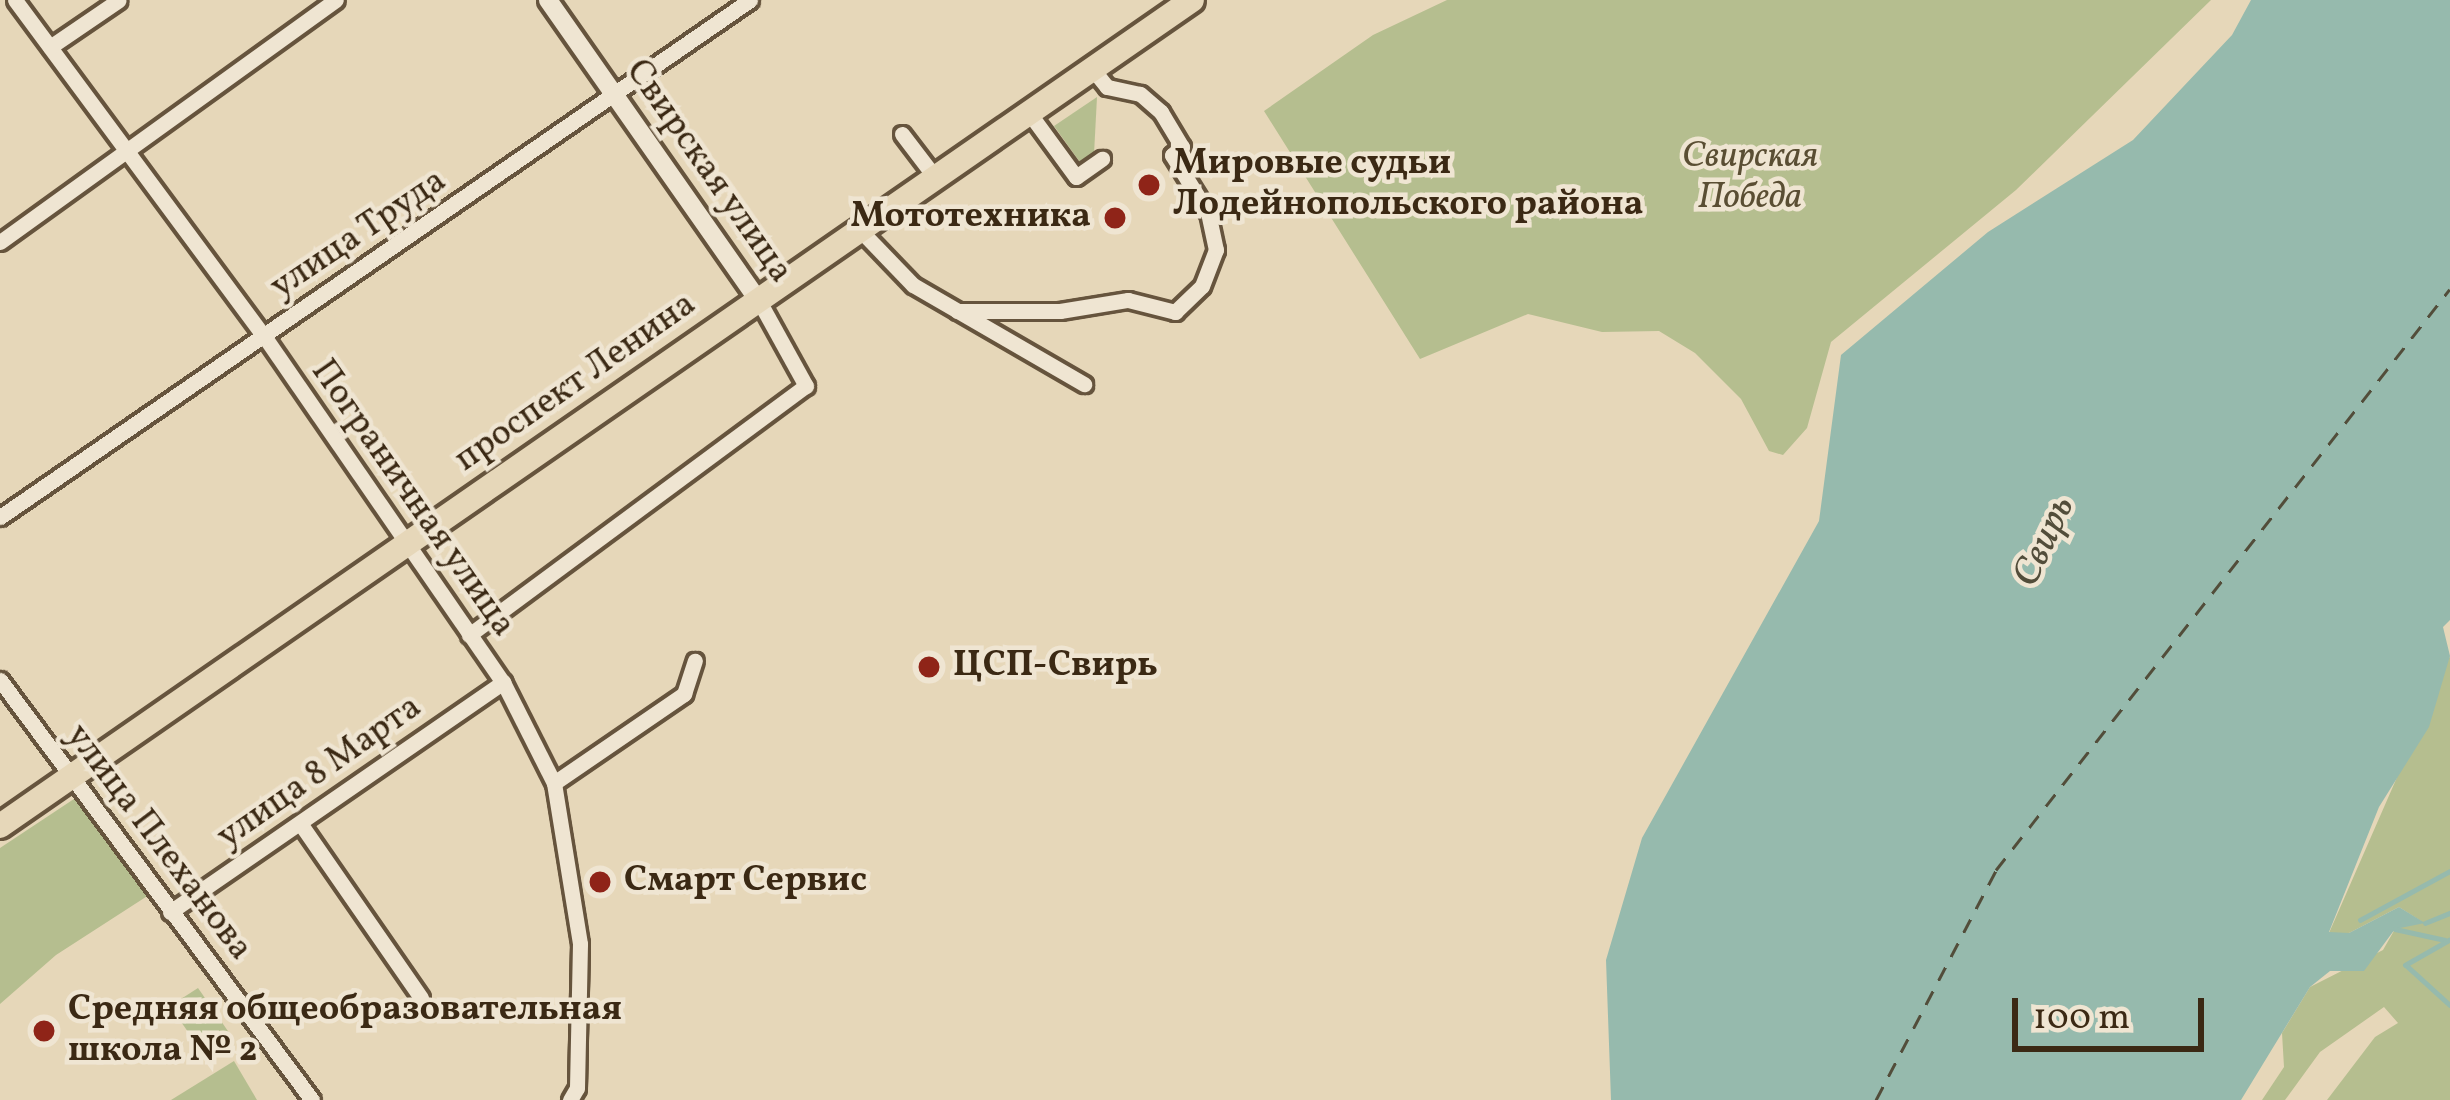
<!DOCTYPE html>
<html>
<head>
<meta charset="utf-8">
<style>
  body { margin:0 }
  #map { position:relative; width:2450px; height:1100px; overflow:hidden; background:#e6d7b9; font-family:Vollkorn,serif }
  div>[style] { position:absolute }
  .green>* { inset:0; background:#b5be8f }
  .water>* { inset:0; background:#96baad }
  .stream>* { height:4.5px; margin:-2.25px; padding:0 2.25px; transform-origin:2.25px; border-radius:2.25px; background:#96baad }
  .ferry>* { height:3px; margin-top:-1.5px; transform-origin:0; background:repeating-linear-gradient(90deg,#524d3a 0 15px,transparent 0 27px) }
  .roads { filter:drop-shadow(3px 0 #66543d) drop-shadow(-3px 0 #66543d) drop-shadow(0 3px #66543d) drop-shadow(0 -3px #66543d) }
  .minor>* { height:15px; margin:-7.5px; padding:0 7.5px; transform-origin:7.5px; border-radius:7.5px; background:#efe5d2 }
  .tertiary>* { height:18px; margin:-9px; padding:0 9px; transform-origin:9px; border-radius:9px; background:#efe5d2 }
  .primary>* { height:24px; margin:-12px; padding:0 12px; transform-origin:12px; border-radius:12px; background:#e6d7b9 }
  .dots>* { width:33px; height:33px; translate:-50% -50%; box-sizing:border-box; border:6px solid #efe5d2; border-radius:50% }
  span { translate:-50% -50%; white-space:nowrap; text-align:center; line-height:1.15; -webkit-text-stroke:9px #efe5d2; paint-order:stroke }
  .park-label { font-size:36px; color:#5a4e33; font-style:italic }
  .poi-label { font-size:36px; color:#3b2914; font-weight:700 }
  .left { translate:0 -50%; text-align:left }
  .right { translate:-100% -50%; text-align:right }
  .street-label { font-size:36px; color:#3b2914 }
  .water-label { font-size:39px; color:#524d3a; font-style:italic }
  .scale { position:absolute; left:2012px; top:998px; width:192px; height:54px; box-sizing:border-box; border:6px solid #3b2914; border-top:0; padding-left:15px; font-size:36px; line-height:42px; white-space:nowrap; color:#3b2914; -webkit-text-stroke:9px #efe5d2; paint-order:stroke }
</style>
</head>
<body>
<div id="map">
  <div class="green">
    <i style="clip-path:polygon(1447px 0,2211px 0,2016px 190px,1831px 342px,1807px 428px,1783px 455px,1769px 451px,1741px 399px,1695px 353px,1659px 331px,1602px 332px,1528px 314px,1420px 359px,1264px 111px,1373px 35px)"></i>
    <i style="clip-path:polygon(1097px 97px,1094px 154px,1082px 165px,1054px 126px)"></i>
    <i style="clip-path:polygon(2450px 656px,2450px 1100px,2327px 1100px,2375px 1037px,2398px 1023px,2384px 1007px,2320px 1052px,2285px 1100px,2262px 1100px,2284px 1067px,2282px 1033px,2310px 987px,2383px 950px,2395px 929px,2421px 921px,2399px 907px,2349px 933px,2329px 933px)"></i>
    <i style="clip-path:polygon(83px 793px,152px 893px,56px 955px,0 1004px,0 848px)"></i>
    <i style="clip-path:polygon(198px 988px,230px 1034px,202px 1052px,170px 1006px)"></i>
    <i style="clip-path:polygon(234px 1061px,257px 1100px,171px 1100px)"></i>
  </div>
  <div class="water">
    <i style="clip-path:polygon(2251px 0,2450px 0,2450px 620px,2443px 627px,2450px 656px,2429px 727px,2379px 807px,2329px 932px,2349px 933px,2399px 907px,2425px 923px,2395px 929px,2364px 971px,2330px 971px,2310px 987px,2241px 1100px,1611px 1100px,1606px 960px,1642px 838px,1819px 521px,1841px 355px,1988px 232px,2133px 140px,2232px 35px)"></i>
  </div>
  <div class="stream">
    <i style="left:2360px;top:920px;width:102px;rotate:-28.6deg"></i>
    <i style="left:2425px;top:923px;width:27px;rotate:-22deg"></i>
    <i style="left:2395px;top:929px;width:51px;rotate:12.4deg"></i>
    <i style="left:2450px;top:940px;width:51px;rotate:150.4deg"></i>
    <i style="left:2406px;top:965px;width:59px;rotate:42.3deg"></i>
  </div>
  <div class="ferry">
    <i style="left:1876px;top:1100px;width:259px;rotate:-62.4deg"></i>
    <i style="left:1996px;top:870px;width:737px;rotate:-52deg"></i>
  </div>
  <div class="roads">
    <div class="minor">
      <i style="left:15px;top:0;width:418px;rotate:53.5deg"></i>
      <i style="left:264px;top:336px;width:421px;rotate:55.4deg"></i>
      <i style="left:503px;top:682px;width:113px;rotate:63.2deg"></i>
      <i style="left:554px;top:783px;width:163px;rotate:80.8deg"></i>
      <i style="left:580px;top:944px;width:144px;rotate:91.2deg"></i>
      <i style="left:577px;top:1088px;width:14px;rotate:120deg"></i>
      <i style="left:50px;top:47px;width:83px;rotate:-34.3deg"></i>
      <i style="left:1027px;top:110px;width:83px;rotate:53.8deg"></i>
      <i style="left:1076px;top:177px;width:32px;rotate:-35deg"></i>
      <i style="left:902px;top:134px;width:53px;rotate:52.7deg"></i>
      <i style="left:861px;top:231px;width:75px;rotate:46.1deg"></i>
      <i style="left:913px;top:285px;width:198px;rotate:30.1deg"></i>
      <i style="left:0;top:242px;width:414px;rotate:-35.8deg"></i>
      <i style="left:957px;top:311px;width:103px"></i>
      <i style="left:1060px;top:311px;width:69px;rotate:-9.2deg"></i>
      <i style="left:1128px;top:300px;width:49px;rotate:14.3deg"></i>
      <i style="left:1175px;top:312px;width:37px;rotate:-44deg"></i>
      <i style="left:1202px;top:286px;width:39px;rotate:-69deg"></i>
      <i style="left:1216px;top:250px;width:38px;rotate:-102deg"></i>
      <i style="left:1208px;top:213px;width:68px;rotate:-121.8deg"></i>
      <i style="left:1172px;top:155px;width:13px;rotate:-39deg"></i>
      <i style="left:1182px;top:147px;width:41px;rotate:-121deg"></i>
      <i style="left:1161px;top:112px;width:28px;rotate:-139deg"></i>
      <i style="left:1140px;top:94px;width:34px;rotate:-168deg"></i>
      <i style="left:1107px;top:87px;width:26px;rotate:-129deg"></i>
      <i style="left:0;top:517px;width:911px;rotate:-34.58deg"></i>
      <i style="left:469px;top:635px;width:419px;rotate:-36.5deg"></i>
      <i style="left:806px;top:386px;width:97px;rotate:-118.9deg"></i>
      <i style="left:0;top:680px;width:523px;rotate:53.39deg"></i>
      <i style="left:554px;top:783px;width:158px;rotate:-34.4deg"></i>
      <i style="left:684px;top:694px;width:35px;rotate:-72deg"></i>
      <i style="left:302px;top:826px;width:209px;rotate:55.3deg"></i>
      <i style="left:170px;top:912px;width:405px;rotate:-34.6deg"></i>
    </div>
    <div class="tertiary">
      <i style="left:548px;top:0;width:368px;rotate:55deg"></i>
    </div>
    <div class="primary">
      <i style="left:0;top:826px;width:1450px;rotate:-34.72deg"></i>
    </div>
  </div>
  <div class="dots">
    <i style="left:1149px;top:185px;background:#8f2418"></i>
    <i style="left:1115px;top:218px;background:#8f2418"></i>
    <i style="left:929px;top:667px;background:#8f2418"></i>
    <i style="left:600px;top:882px;background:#8f2418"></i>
    <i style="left:44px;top:1031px;background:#8f2418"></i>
  </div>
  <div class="park-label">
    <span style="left:1750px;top:178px">Свирская<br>Победа</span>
  </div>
  <div class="poi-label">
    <span class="left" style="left:1173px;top:185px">Мировые судьи<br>Лодейнопольского района</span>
    <span class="right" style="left:1091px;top:218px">Мототехника</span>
    <span class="left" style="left:953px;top:667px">ЦСП-Свирь</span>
    <span class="left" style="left:624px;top:882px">Смарт Сервис</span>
    <span class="left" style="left:68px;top:1031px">Средняя общеобразовательная<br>школа № 2</span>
  </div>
  <div class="street-label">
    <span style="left:708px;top:172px;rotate:55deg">Свирская улица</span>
    <span style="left:359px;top:235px;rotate:-34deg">улица Труда</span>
    <span style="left:576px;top:383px;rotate:-35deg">проспект Ленина</span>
    <span style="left:412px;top:499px;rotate:55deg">Пограничная улица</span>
    <span style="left:320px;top:773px;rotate:-35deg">улица 8 Марта</span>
    <span style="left:158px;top:843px;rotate:53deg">улица Плеханова</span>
  </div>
  <div class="water-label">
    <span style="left:2045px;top:542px;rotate:-65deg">Свирь</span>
  </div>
  <div class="scale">100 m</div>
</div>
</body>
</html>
